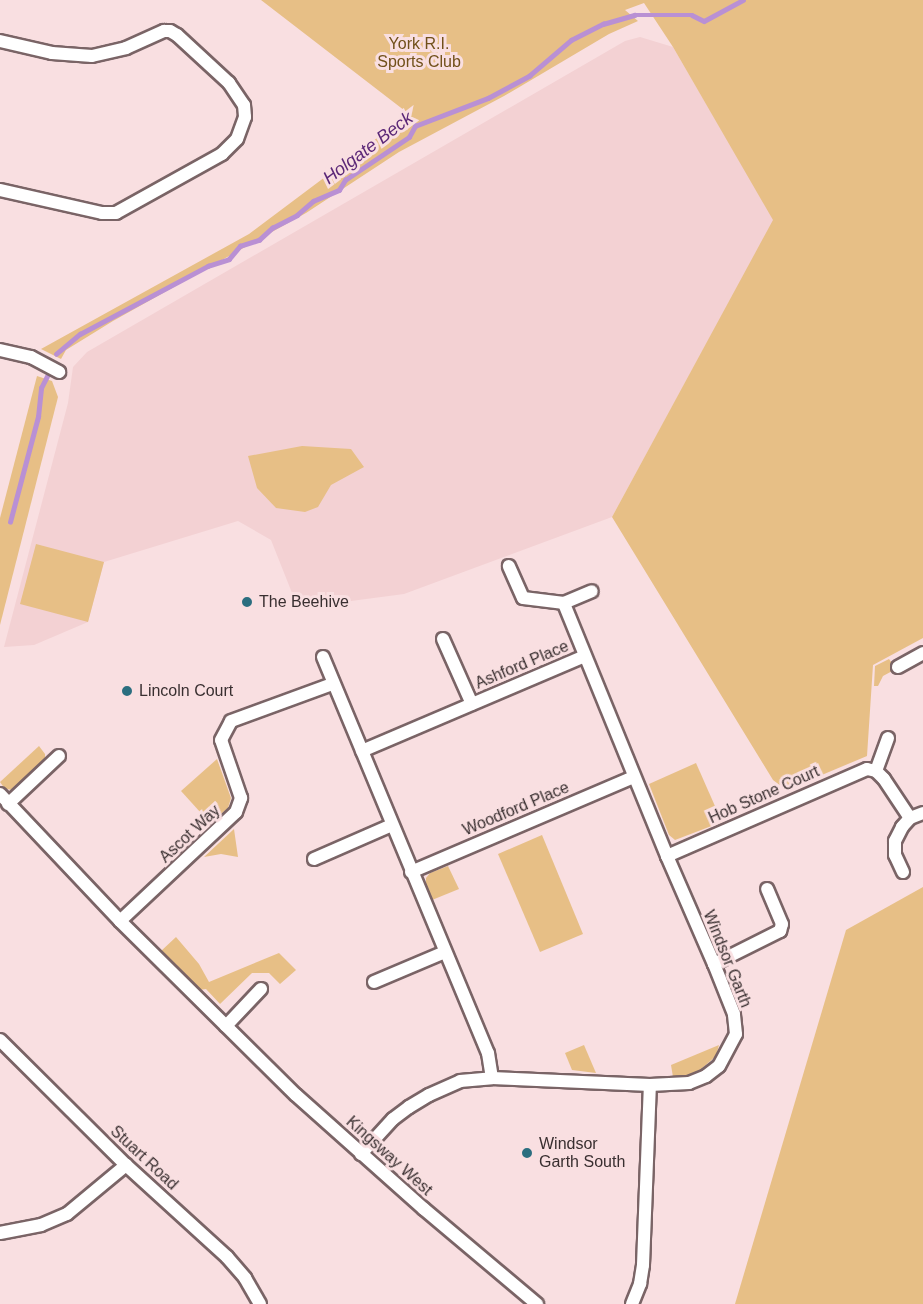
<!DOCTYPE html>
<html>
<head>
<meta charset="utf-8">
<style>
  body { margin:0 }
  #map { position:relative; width:923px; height:1304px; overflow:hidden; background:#f9dfe1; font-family:Helvetica,sans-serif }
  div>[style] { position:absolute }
  .built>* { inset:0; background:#f3d1d3 }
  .green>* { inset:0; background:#e7bf86 }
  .stream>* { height:4.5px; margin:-2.25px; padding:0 2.25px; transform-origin:2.25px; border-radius:2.25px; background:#b990d4 }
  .roads { filter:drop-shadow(2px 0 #7a6466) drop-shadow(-2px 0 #7a6466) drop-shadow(0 2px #7a6466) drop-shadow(0 -2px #7a6466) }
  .minor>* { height:12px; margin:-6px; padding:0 6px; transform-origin:6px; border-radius:6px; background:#fff }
  .dots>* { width:16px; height:16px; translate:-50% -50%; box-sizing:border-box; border:3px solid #f9dfe1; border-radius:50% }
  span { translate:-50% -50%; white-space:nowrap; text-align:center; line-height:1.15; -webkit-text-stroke:6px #f9dfe1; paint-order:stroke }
  .park-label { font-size:16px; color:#71501a }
  .poi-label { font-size:16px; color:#392f30 }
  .left { translate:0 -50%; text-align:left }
  .street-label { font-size:16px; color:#392f30 }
  .water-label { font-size:18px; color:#5b2777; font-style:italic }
</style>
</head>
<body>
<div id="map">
  <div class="built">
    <i style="clip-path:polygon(640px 37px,673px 47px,774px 220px,612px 517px,404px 594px,298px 608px,271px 540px,238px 521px,104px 562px,88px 622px,34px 645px,4px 647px,68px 403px,73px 367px,87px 352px,625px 41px)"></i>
  </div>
  <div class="green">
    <i style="clip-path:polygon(261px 0,923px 0,923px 638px,873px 665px,867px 756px,786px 790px,773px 780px,612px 517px,773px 220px,673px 47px,644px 3px,625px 10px,638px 21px,609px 34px,504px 96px,399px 152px,306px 213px,113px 321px,66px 350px,61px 359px,41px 349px,249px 234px,409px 114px)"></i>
    <i style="clip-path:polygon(37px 376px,52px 381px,58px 397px,0 625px,0 518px)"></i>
    <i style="clip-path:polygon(302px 446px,351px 449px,364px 467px,331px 485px,318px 507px,305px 512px,276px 508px,257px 488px,248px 456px)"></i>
    <i style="clip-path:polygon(36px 544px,104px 562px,88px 622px,20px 604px)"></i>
    <i style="clip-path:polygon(889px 659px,896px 669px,883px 676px,878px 686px,874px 686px,875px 666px)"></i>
    <i style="clip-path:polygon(39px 746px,45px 754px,45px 762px,14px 790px,5px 789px,0 782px)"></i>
    <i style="clip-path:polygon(217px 759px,231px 798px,228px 808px,210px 823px,181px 791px)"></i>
    <i style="clip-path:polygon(696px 763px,722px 822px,675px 840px,669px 835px,649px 784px)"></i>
    <i style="clip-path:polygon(234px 829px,238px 857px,221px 854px,204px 857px)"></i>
    <i style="clip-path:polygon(542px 835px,583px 934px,540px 952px,498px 854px)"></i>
    <i style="clip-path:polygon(448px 866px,459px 889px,432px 900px,426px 885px,426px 878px,430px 873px)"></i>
    <i style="clip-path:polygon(923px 887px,923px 1304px,735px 1304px,846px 930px)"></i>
    <i style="clip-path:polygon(176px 937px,199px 964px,209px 982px,279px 953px,296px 970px,280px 984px,269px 973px,252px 973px,220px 1004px,206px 989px,199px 990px,160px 952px)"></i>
    <i style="clip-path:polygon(584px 1045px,596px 1073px,572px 1070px,565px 1053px)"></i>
    <i style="clip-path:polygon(719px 1045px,716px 1056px,700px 1070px,691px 1075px,673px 1077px,671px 1065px)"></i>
  </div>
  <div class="stream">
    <i style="left:56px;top:354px;width:31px;rotate:-40deg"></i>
    <i style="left:80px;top:334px;width:145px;rotate:-28deg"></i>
    <i style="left:208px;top:266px;width:22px;rotate:-18deg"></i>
    <i style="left:229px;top:259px;width:17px;rotate:-50deg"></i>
    <i style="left:240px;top:246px;width:20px;rotate:-18deg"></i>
    <i style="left:259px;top:240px;width:18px;rotate:-43deg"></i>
    <i style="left:272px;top:228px;width:28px;rotate:-27deg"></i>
    <i style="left:297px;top:215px;width:21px;rotate:-41deg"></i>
    <i style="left:313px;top:201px;width:28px;rotate:-23deg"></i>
    <i style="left:339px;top:190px;width:12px;rotate:-59deg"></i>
    <i style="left:345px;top:180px;width:77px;rotate:-33.9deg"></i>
    <i style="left:409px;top:137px;width:13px;rotate:-61deg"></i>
    <i style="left:415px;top:126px;width:78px;rotate:-21deg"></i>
    <i style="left:488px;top:98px;width:47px;rotate:-28.2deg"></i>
    <i style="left:529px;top:76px;width:55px;rotate:-40.6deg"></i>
    <i style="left:571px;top:40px;width:36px;rotate:-27deg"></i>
    <i style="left:603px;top:24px;width:33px;rotate:-16deg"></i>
    <i style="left:635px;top:15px;width:57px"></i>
    <i style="left:692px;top:15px;width:13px;rotate:27deg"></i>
    <i style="left:704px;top:21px;width:44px;rotate:-28.3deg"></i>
    <i style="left:10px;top:522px;width:109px;rotate:-75.1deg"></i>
    <i style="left:38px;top:417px;width:29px;rotate:-84deg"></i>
    <i style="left:41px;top:388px;width:13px;rotate:-63deg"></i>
  </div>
  <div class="roads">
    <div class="minor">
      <i style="left:0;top:41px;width:53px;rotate:13deg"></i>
      <i style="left:52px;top:53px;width:40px;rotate:4.3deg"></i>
      <i style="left:92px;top:56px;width:35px;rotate:-13deg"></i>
      <i style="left:126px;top:48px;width:42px;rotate:-24.1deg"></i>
      <i style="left:164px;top:31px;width:6px"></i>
      <i style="left:170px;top:31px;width:8px;rotate:30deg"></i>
      <i style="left:177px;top:35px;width:71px;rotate:42.7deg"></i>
      <i style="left:229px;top:83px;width:27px;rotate:56deg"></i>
      <i style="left:244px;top:105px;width:12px;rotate:85deg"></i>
      <i style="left:245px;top:117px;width:23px;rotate:110deg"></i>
      <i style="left:237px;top:139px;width:21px;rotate:135deg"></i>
      <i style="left:222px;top:154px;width:121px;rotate:150.9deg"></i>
      <i style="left:116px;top:213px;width:14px;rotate:180deg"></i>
      <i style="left:102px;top:213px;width:105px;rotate:-167.3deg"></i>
      <i style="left:0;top:350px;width:32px;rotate:13deg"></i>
      <i style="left:31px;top:357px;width:32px;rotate:28deg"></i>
      <i style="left:564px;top:603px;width:30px;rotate:-23deg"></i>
      <i style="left:443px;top:639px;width:71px;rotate:66deg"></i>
      <i style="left:323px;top:657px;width:429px;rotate:67.4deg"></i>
      <i style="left:488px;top:1053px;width:25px;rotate:81deg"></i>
      <i style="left:898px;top:667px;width:29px;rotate:-29deg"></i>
      <i style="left:362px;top:751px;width:242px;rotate:-23.1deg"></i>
      <i style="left:876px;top:771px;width:35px;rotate:-70deg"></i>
      <i style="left:0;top:794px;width:175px;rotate:46.6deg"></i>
      <i style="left:120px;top:921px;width:247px;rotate:44.7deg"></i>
      <i style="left:296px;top:1095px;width:171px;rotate:41.7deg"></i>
      <i style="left:424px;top:1209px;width:148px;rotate:40.1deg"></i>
      <i style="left:8px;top:804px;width:70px;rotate:-43.3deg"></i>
      <i style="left:667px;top:856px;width:218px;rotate:-23.5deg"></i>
      <i style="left:867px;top:769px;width:9px;rotate:13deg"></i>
      <i style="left:876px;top:771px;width:11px;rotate:45deg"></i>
      <i style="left:884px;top:779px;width:47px;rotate:56.3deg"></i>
      <i style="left:314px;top:859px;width:85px;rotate:-23.6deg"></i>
      <i style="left:411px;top:872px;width:242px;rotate:-23.1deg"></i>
      <i style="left:903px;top:872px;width:19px;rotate:-115deg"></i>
      <i style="left:895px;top:855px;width:14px;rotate:-90deg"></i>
      <i style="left:895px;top:841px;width:16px;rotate:-63deg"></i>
      <i style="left:902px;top:827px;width:12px;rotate:-48deg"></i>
      <i style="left:910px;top:818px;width:14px;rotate:-21deg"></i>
      <i style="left:120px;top:921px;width:159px;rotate:-43.2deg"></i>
      <i style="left:236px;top:812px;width:15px;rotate:-70deg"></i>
      <i style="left:241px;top:798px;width:61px;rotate:-109deg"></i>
      <i style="left:221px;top:740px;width:21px;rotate:-62deg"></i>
      <i style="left:231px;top:721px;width:108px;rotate:-20.1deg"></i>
      <i style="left:714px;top:964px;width:74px;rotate:-26.6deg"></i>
      <i style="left:780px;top:931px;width:7px;rotate:-74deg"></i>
      <i style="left:782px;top:924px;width:38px;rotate:-113deg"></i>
      <i style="left:374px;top:982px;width:77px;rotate:-22.9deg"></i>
      <i style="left:226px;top:1026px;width:51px;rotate:-46.6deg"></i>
      <i style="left:0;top:1040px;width:177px;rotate:44.8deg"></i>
      <i style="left:126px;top:1165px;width:137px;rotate:42.3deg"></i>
      <i style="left:227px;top:1257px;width:28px;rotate:49deg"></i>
      <i style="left:245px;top:1278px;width:30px;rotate:60deg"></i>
      <i style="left:361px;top:1154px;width:47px;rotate:-47.6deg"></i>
      <i style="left:393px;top:1119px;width:20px;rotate:-37deg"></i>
      <i style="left:409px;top:1107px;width:23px;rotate:-31deg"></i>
      <i style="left:429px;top:1095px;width:34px;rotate:-24deg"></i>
      <i style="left:460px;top:1081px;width:32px;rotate:-5deg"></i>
      <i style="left:492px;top:1078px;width:158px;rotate:2.5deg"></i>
      <i style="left:650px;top:1085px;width:39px;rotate:-3deg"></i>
      <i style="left:689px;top:1083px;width:18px;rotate:-22deg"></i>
      <i style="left:706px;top:1076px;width:16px;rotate:-38deg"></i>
      <i style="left:719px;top:1066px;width:36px;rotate:-62deg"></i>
      <i style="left:736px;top:1034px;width:20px;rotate:-96deg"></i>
      <i style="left:734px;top:1014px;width:54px;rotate:-111.8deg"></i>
      <i style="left:714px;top:964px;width:118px;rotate:-113.5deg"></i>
      <i style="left:667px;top:856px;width:273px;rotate:-112.2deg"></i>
      <i style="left:564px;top:603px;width:41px;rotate:-173deg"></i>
      <i style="left:523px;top:598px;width:35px;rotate:-114deg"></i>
      <i style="left:0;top:1233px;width:42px;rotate:-11deg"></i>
      <i style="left:41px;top:1225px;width:28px;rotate:-23deg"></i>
      <i style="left:67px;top:1214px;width:77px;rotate:-39.7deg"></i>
      <i style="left:632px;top:1304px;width:22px;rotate:-68deg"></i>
      <i style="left:640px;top:1284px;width:19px;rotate:-81deg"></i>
      <i style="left:643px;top:1265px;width:180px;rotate:-87.8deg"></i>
    </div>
  </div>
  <div class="dots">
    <i style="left:247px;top:602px;background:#2b6e7f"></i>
    <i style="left:127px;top:691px;background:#2b6e7f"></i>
    <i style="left:527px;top:1153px;background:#2b6e7f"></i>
  </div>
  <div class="park-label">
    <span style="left:419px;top:53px">York R.I.<br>Sports Club</span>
  </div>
  <div class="poi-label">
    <span class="left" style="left:259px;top:602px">The Beehive</span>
    <span class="left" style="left:139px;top:691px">Lincoln Court</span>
    <span class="left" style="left:539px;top:1153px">Windsor<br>Garth South</span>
  </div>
  <div class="street-label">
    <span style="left:522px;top:665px;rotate:-23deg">Ashford Place</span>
    <span style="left:764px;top:795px;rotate:-24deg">Hob Stone Court</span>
    <span style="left:516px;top:809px;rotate:-23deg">Woodford Place</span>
    <span style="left:190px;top:834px;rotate:-43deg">Ascot Way</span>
    <span style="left:727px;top:959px;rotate:68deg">Windsor Garth</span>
    <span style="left:389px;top:1156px;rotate:42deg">Kingsway West</span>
    <span style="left:144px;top:1158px;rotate:43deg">Stuart Road</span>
  </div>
  <div class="water-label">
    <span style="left:368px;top:148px;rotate:-37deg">Holgate Beck</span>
  </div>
</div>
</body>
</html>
